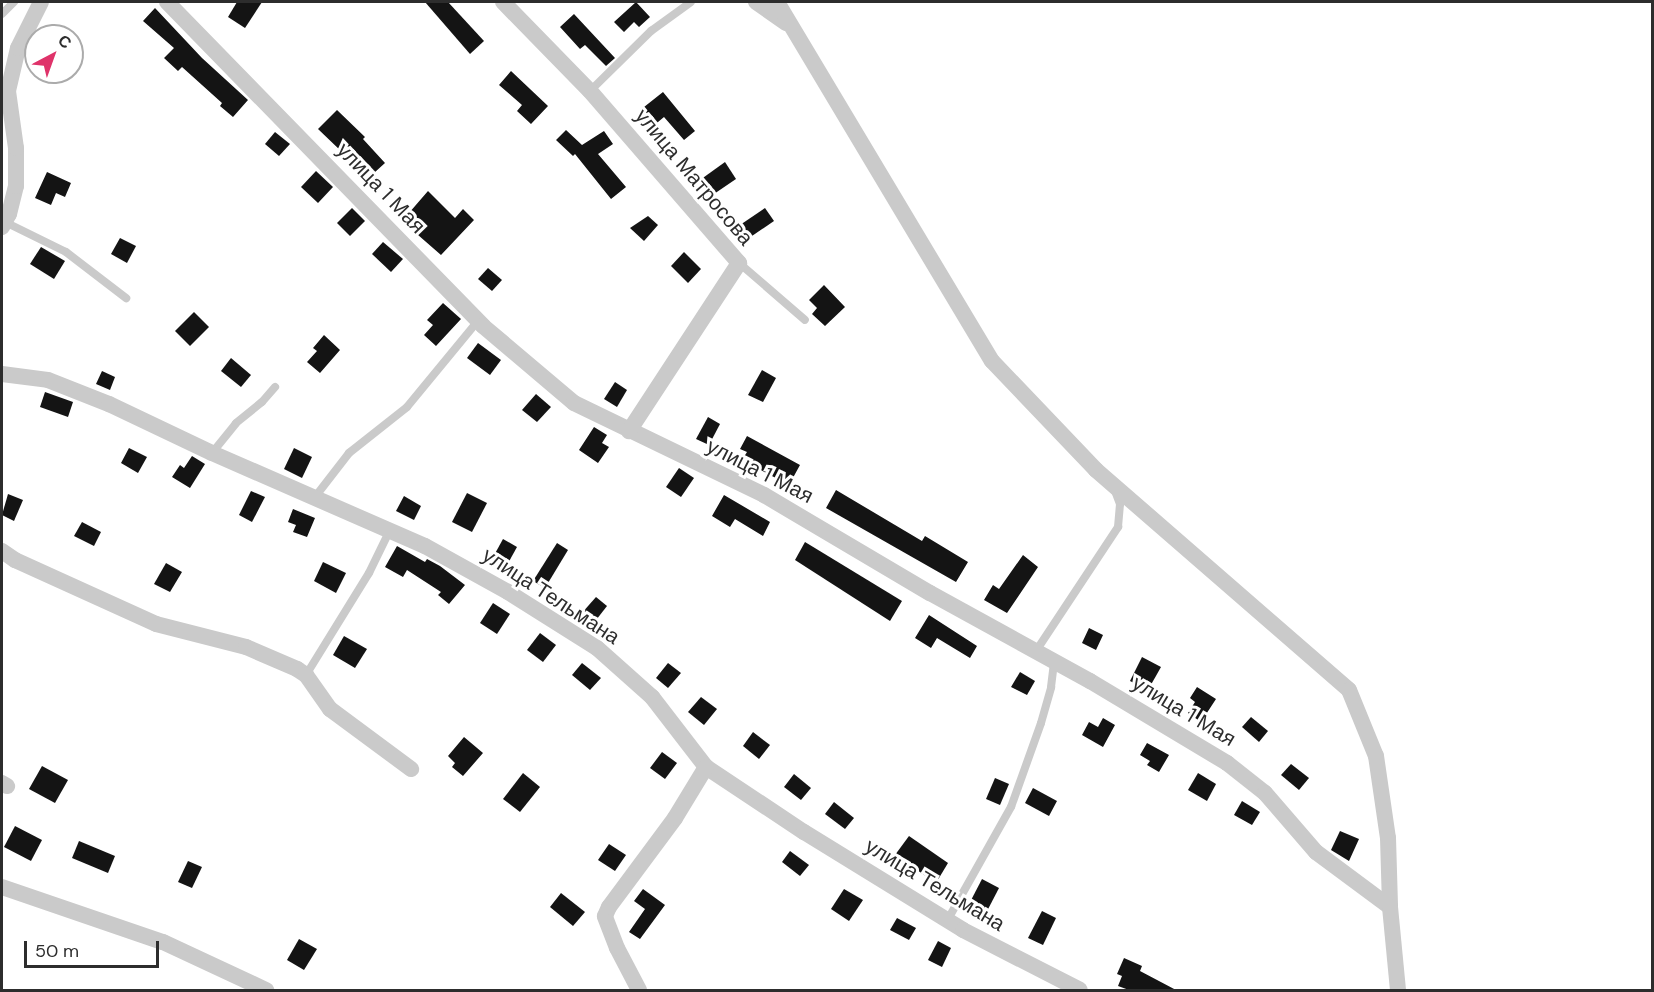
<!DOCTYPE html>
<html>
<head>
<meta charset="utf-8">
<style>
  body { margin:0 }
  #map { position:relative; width:1654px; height:992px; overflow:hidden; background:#fff; font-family:"DM Sans",sans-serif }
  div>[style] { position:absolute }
  .building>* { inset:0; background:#141414 }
  .service>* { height:8px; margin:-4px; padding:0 4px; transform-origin:4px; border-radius:4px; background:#cacaca }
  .minor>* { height:16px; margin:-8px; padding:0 8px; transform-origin:8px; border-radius:8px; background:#cacaca }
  span { translate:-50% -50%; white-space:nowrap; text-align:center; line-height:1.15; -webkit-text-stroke:6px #fff; paint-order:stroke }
  .street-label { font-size:21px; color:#2d2d2d }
  .frame { position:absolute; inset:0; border:3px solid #2d2d2d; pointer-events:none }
  .north { position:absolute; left:24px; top:24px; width:60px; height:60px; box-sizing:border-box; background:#fff; border:2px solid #ababab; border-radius:50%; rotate:41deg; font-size:16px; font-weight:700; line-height:24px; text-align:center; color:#2d2d2d }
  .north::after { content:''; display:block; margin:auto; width:21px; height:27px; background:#df336a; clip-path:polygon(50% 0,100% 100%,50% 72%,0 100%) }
  .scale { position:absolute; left:24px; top:941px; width:135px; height:27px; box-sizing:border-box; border:3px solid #2d2d2d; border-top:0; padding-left:8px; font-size:18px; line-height:21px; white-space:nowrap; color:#2d2d2d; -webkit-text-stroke:4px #fff; paint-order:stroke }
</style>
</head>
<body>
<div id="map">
  <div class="building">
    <i style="clip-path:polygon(237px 2px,262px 2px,245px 28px,228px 17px)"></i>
    <i style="clip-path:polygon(425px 2px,448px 2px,484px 41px,470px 54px)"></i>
    <i style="clip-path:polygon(636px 2px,650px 17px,639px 27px,634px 22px,624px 32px,614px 22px)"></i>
    <i style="clip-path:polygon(155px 8px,202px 58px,248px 100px,233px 117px,220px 106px,222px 103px,182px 67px,178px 71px,164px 58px,174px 48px,143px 21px)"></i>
    <i style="clip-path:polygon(574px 14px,615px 58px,606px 66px,585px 45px,580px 49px,560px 27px)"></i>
    <i style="clip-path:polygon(511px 71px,548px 106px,531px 124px,517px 111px,522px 105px,499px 85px)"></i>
    <i style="clip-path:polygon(663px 92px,695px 131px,684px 140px,664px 117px,652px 127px,639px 111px)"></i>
    <i style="clip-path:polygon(337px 110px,365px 137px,363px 139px,385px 163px,364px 182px,348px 166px,351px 164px,340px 153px,342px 152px,318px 129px)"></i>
    <i style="clip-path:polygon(566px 130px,582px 145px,604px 131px,613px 144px,598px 154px,626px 187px,611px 199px,575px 154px,573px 156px,556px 140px)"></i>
    <i style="clip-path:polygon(275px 132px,290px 144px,279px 156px,265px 144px)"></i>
    <i style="clip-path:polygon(725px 162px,736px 179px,711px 196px,700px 180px)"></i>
    <i style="clip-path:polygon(316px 171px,333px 187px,318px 203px,301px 187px)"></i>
    <i style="clip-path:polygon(47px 172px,71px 183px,65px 197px,56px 193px,51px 205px,35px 198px)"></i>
    <i style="clip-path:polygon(428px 191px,455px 218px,463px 209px,474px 220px,441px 255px,402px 221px)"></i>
    <i style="clip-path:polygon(352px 208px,365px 221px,350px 236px,337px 223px)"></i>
    <i style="clip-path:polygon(765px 208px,774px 221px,749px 238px,740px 225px)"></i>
    <i style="clip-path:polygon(648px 216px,658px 225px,644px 241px,630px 228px)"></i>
    <i style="clip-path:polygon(120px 238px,136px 246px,127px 263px,111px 254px)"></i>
    <i style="clip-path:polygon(383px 242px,403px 259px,391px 272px,372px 254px)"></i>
    <i style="clip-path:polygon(41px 247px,65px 261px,54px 279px,30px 264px)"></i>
    <i style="clip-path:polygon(684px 252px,701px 269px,688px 283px,671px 266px)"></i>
    <i style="clip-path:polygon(488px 268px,502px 280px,492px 291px,478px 279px)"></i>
    <i style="clip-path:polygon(824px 285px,845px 307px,825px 326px,812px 314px,817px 308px,809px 300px)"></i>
    <i style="clip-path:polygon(443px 303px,461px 319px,436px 346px,424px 335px,433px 325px,427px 320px)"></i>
    <i style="clip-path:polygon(194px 312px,209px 327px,190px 346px,175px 331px)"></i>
    <i style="clip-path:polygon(324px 335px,340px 350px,320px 373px,307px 362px,317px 351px,313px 348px)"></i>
    <i style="clip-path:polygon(478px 343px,501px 360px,490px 375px,467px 358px)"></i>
    <i style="clip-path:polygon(231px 358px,251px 375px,241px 387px,221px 371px)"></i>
    <i style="clip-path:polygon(762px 370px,776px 378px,763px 402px,748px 395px)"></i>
    <i style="clip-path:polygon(102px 371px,115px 377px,110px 390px,96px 384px)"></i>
    <i style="clip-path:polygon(615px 382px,627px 390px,617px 407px,604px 399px)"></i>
    <i style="clip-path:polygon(45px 392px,73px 402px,68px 417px,40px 407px)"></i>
    <i style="clip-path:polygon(536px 394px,551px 407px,537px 422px,522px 410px)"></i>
    <i style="clip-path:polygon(708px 417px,720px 424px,709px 445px,696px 439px)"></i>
    <i style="clip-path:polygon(594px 427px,607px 435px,602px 443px,609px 447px,598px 463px,579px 450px)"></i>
    <i style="clip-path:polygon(747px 436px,800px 465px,789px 485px,742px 460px,747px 452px,740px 449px)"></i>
    <i style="clip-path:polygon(129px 448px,147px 457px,138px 473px,121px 463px)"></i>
    <i style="clip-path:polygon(294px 448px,312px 457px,302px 478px,284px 469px)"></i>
    <i style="clip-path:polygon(192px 456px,205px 464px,190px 488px,172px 477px,180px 465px,184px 468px)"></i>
    <i style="clip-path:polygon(679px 468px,694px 478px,681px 497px,666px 487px)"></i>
    <i style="clip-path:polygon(836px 490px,922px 541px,925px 536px,968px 562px,956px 582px,826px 508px)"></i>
    <i style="clip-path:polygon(251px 491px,265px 497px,252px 522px,239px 515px)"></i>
    <i style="clip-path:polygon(467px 493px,487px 503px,472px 532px,452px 522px)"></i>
    <i style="clip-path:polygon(8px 494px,23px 500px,14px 521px,2px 515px)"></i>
    <i style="clip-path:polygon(724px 495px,770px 522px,763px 536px,735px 519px,730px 527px,712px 516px)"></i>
    <i style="clip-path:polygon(404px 496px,421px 506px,414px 520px,396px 511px)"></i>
    <i style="clip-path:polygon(293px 509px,315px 518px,307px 537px,293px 532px,296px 525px,288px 522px)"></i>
    <i style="clip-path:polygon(82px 522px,101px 532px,94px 546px,74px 536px)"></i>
    <i style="clip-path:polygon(503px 539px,517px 547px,506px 567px,492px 559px)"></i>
    <i style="clip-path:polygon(805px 542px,902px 601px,890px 621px,795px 560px)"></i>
    <i style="clip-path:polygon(557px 543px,568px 550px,545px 588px,533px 581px)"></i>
    <i style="clip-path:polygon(397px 546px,425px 562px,427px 559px,440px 566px,465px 585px,449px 604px,438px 595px,441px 592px,407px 570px,403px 577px,385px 567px)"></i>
    <i style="clip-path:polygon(1023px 555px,1038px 567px,1007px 613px,984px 600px,993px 585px,999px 589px)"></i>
    <i style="clip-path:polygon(323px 562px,346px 573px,336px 593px,314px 581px)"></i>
    <i style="clip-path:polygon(166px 563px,182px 572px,170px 592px,154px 584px)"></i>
    <i style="clip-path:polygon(596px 597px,607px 606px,593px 624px,581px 614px)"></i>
    <i style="clip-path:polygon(493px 603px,510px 614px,497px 634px,480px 623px)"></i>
    <i style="clip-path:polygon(929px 615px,977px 646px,970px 658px,937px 638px,931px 648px,915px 638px)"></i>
    <i style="clip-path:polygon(1089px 628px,1103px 635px,1096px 650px,1082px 643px)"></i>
    <i style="clip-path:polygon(540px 633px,556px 645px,543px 662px,527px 650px)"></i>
    <i style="clip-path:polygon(344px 636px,367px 649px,355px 668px,333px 655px)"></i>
    <i style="clip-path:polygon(1142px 657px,1161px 667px,1148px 690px,1130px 681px)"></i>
    <i style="clip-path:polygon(582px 663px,601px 678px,590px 690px,572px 675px)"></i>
    <i style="clip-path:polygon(668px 663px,681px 673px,668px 688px,656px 678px)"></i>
    <i style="clip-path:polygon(1020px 672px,1035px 681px,1027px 695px,1011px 687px)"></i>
    <i style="clip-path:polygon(1197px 687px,1216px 699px,1201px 722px,1188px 713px,1195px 702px,1190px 698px)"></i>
    <i style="clip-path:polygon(701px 697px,717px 709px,704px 725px,688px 712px)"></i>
    <i style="clip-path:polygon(1251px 717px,1268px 731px,1259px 742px,1242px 727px)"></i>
    <i style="clip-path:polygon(1103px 718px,1115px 725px,1103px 747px,1082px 735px,1089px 722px,1098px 727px)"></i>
    <i style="clip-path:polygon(753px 732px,770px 745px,759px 759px,743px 746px)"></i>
    <i style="clip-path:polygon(464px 737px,483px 753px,463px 776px,452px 767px,455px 763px,448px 756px)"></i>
    <i style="clip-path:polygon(1147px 743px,1169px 755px,1159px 772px,1147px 765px,1150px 761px,1140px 755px)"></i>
    <i style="clip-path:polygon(662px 752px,677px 763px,665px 779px,650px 768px)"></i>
    <i style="clip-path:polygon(1291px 764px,1309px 778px,1299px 790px,1281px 775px)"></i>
    <i style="clip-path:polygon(42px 766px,68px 780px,55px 803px,29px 789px)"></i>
    <i style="clip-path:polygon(523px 773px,540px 787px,520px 812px,503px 799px)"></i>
    <i style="clip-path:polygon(1198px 773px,1216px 784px,1207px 801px,1188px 790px)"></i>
    <i style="clip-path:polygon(794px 774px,811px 788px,801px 800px,784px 787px)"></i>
    <i style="clip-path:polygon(995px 778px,1009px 784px,1000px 805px,986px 799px)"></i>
    <i style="clip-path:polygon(1033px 788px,1057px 801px,1049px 816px,1025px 803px)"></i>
    <i style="clip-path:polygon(1242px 801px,1260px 812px,1252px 825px,1234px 815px)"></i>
    <i style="clip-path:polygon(834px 802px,854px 818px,845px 829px,825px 814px)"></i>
    <i style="clip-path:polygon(15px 826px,42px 840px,31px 861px,4px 847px)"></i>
    <i style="clip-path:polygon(1340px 831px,1359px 839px,1349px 861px,1331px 850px)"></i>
    <i style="clip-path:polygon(909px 836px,948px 863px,936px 883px,895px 855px)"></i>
    <i style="clip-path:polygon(79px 841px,115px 856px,108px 873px,72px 858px)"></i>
    <i style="clip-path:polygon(609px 844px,626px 855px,615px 871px,598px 860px)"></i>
    <i style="clip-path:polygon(790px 851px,809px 865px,800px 876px,782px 862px)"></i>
    <i style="clip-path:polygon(188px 861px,202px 867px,192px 888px,178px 882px)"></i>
    <i style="clip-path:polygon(982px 879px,999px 888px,985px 915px,968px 906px)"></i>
    <i style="clip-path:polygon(643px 889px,665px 905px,640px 939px,629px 932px,645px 909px,634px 901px)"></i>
    <i style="clip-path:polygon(844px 889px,863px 900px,849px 921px,831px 909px)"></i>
    <i style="clip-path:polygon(561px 893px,585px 912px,573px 926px,550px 907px)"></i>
    <i style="clip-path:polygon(1042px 911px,1056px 918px,1043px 945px,1028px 938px)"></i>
    <i style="clip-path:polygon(897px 918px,916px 928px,909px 940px,890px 930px)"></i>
    <i style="clip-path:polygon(299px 939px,317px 949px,304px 970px,287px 960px)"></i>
    <i style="clip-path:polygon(938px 941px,951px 948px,942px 967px,928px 960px)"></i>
    <i style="clip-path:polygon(1124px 958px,1142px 966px,1140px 971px,1176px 990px,1129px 990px,1118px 986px,1122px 976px,1117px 974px)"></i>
  </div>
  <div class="service">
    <i style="left:2px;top:14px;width:17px;rotate:-45deg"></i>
    <i style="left:590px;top:91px;width:86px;rotate:-44.5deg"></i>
    <i style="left:651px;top:31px;width:49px;rotate:-35.9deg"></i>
    <i style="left:5px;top:222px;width:68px;rotate:26.2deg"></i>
    <i style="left:66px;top:252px;width:76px;rotate:37.5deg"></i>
    <i style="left:739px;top:263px;width:87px;rotate:40.8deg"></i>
    <i style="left:212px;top:453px;width:38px;rotate:-51deg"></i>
    <i style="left:236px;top:423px;width:33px;rotate:-39deg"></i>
    <i style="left:262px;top:402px;width:20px;rotate:-49deg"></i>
    <i style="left:315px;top:497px;width:56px;rotate:-52.3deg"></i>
    <i style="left:349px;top:453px;width:74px;rotate:-38.4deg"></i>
    <i style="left:407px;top:407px;width:112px;rotate:-50.5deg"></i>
    <i style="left:1036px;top:651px;width:149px;rotate:-56.5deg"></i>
    <i style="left:1118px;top:527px;width:23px;rotate:-85deg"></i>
    <i style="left:1120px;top:504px;width:14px;rotate:-111deg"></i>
    <i style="left:306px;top:675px;width:120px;rotate:-58.3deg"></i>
    <i style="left:369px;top:573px;width:48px;rotate:-64deg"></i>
    <i style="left:947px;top:921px;width:131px;rotate:-60.7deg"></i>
    <i style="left:1011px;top:807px;width:89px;rotate:-70.3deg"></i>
    <i style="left:1041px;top:723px;width:37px;rotate:-74deg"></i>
    <i style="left:1051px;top:687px;width:25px;rotate:-83deg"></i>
  </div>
  <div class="minor">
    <i style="left:167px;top:2px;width:453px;rotate:45.7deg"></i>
    <i style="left:483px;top:326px;width:119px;rotate:40.2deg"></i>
    <i style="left:574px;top:403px;width:211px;rotate:25.8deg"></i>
    <i style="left:764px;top:495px;width:193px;rotate:30.6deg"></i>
    <i style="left:930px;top:593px;width:183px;rotate:28.8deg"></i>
    <i style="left:1090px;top:681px;width:160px;rotate:30.9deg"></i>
    <i style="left:1227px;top:763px;width:48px;rotate:38.3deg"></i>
    <i style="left:1265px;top:793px;width:78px;rotate:49.2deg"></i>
    <i style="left:1316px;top:852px;width:92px;rotate:36.6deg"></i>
    <i style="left:503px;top:2px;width:124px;rotate:45.7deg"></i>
    <i style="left:590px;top:91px;width:228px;rotate:49.1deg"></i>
    <i style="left:739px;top:263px;width:201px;rotate:123.2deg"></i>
    <i style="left:756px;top:2px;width:37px;rotate:35deg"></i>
    <i style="left:777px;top:2px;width:418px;rotate:59.1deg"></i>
    <i style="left:992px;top:361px;width:151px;rotate:46.3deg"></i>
    <i style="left:1096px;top:470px;width:335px;rotate:41deg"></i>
    <i style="left:1349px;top:690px;width:71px;rotate:67.8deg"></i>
    <i style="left:1376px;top:756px;width:83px;rotate:81.7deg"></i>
    <i style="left:1388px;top:838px;width:69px;rotate:88.3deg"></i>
    <i style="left:1390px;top:907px;width:83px;rotate:84.5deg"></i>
    <i style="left:2px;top:227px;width:15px;rotate:-62deg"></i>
    <i style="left:9px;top:214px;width:29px;rotate:-76deg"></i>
    <i style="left:16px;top:186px;width:38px;rotate:-90deg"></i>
    <i style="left:16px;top:148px;width:58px;rotate:-98deg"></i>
    <i style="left:8px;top:91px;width:44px;rotate:-76.9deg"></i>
    <i style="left:18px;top:48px;width:51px;rotate:-63.4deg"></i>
    <i style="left:2px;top:374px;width:46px;rotate:7.4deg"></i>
    <i style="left:48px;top:380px;width:66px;rotate:21.5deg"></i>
    <i style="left:109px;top:404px;width:114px;rotate:25.4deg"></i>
    <i style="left:212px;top:453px;width:232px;rotate:23.6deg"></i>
    <i style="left:425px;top:546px;width:95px;rotate:29deg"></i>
    <i style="left:508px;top:592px;width:105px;rotate:32.2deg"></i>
    <i style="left:597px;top:648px;width:74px;rotate:41.7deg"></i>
    <i style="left:652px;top:697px;width:88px;rotate:52.4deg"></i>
    <i style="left:706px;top:767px;width:118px;rotate:33.6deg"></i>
    <i style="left:804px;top:832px;width:187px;rotate:31.6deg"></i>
    <i style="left:963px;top:930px;width:131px;rotate:27.1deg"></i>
    <i style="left:2px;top:551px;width:16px;rotate:35deg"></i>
    <i style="left:15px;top:560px;width:155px;rotate:24.4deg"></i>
    <i style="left:156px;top:624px;width:93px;rotate:14.3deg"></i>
    <i style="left:246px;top:647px;width:56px;rotate:23.3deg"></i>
    <i style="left:297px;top:669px;width:11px;rotate:34deg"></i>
    <i style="left:306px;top:675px;width:42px;rotate:54.8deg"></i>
    <i style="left:330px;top:709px;width:101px;rotate:36.5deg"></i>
    <i style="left:2px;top:783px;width:6px;rotate:31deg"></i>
    <i style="left:2px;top:887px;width:170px;rotate:18.9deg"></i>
    <i style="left:163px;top:942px;width:114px;rotate:25deg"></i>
    <i style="left:639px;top:990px;width:47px;rotate:-117.6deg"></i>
    <i style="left:617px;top:948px;width:34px;rotate:-111deg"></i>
    <i style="left:605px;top:916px;width:10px;rotate:-66deg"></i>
    <i style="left:609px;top:907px;width:111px;rotate:-53.4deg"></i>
    <i style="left:675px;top:818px;width:60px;rotate:-58.7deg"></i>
  </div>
  <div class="street-label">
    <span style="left:694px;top:177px;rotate:50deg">улица Матросова</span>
    <span style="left:381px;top:188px;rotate:46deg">улица 1 Мая</span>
    <span style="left:760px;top:471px;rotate:27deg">улица 1 Мая</span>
    <span style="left:551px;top:596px;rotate:33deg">улица Тельмана</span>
    <span style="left:1184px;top:711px;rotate:31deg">улица 1 Мая</span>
    <span style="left:935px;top:885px;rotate:31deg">улица Тельмана</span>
  </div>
  <div class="frame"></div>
  <div class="north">С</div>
  <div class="scale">50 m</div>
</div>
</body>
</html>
